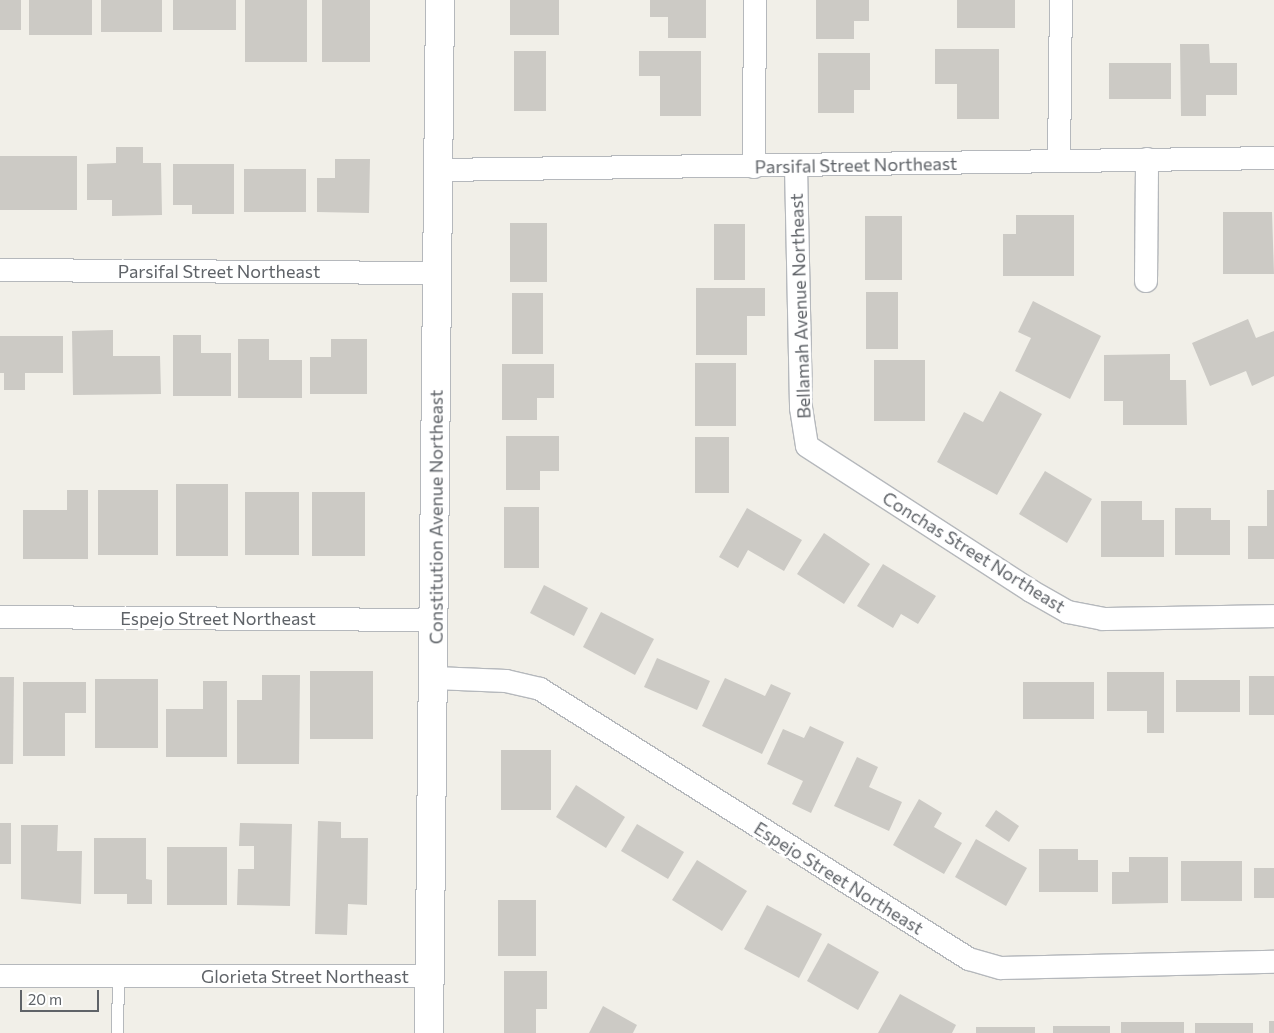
<!DOCTYPE html>
<html>
<head>
<meta charset="utf-8">
<style>
  body { margin:0 }
  #map { position:relative; width:1274px; height:1033px; overflow:hidden; background:#f1efe8; font-family:Commissioner,sans-serif }
  div>[style] { position:absolute }
  .building>* { inset:0; background:#cccac5 }
  .roads { filter:drop-shadow(1px 0 #b5b8bc) drop-shadow(-1px 0 #b5b8bc) drop-shadow(0 1px #b5b8bc) drop-shadow(0 -1px #b5b8bc) }
  .lane>* { height:11px; margin:-5.5px; padding:0 5.5px; transform-origin:5.5px; border-radius:5.5px; background:#fff }
  .street>* { height:22px; margin:-11px; padding:0 11px; transform-origin:11px; border-radius:11px; background:#fff }
  .secondary>* { height:28px; margin:-14px; padding:0 14px; transform-origin:14px; border-radius:14px; background:#fff }
  span { translate:-50% -50%; white-space:nowrap; text-align:center; line-height:1.15; -webkit-text-stroke:5px #fff; paint-order:stroke }
  .street-label { font-size:18px; color:#5f6368 }
  .scale { position:absolute; left:20px; top:990px; width:79px; height:22px; box-sizing:border-box; border:2px solid #5f6368; border-top:0; padding-left:6px; font-size:15px; line-height:18px; white-space:nowrap; color:#5f6368; -webkit-text-stroke:4px #fff; paint-order:stroke }
</style>
</head>
<body>
<div id="map">
  <div class="building">
    <i style="clip-path:polygon(0 0,21px 0,21px 30px,0 30px)"></i>
    <i style="clip-path:polygon(29px 0,92px 0,92px 35px,29px 35px)"></i>
    <i style="clip-path:polygon(101px 0,162px 0,162px 32px,101px 32px)"></i>
    <i style="clip-path:polygon(173px 0,236px 0,236px 30px,173px 30px)"></i>
    <i style="clip-path:polygon(245px 0,307px 0,307px 62px,245px 62px)"></i>
    <i style="clip-path:polygon(322px 0,370px 0,370px 62px,322px 62px)"></i>
    <i style="clip-path:polygon(510px 0,559px 0,559px 35px,510px 35px)"></i>
    <i style="clip-path:polygon(650px 0,706px 0,706px 38px,668px 38px,668px 17px,650px 17px)"></i>
    <i style="clip-path:polygon(816px 0,869px 0,869px 21px,854px 21px,854px 39px,816px 39px)"></i>
    <i style="clip-path:polygon(957px 0,1015px 0,1015px 28px,957px 28px)"></i>
    <i style="clip-path:polygon(1180px 44px,1209px 44px,1210px 63px,1237px 63px,1237px 95px,1206px 95px,1206px 116px,1181px 116px)"></i>
    <i style="clip-path:polygon(935px 49px,999px 49px,999px 119px,957px 119px,957px 84px,935px 84px)"></i>
    <i style="clip-path:polygon(514px 51px,546px 51px,546px 111px,514px 111px)"></i>
    <i style="clip-path:polygon(639px 51px,701px 51px,701px 116px,660px 116px,660px 76px,639px 76px)"></i>
    <i style="clip-path:polygon(818px 53px,870px 53px,870px 90px,854px 90px,854px 113px,818px 113px)"></i>
    <i style="clip-path:polygon(1109px 63px,1171px 63px,1171px 99px,1109px 99px)"></i>
    <i style="clip-path:polygon(116px 147px,143px 147px,143px 163px,161px 163px,162px 215px,112px 216px,112px 200px,87px 200px,87px 164px,116px 163px)"></i>
    <i style="clip-path:polygon(0 156px,77px 156px,77px 210px,0 210px)"></i>
    <i style="clip-path:polygon(335px 159px,370px 159px,369px 213px,317px 212px,317px 178px,335px 178px)"></i>
    <i style="clip-path:polygon(173px 164px,234px 164px,234px 214px,192px 214px,192px 205px,173px 205px)"></i>
    <i style="clip-path:polygon(244px 169px,306px 169px,306px 212px,244px 212px)"></i>
    <i style="clip-path:polygon(1223px 212px,1272px 212px,1274px 274px,1223px 274px)"></i>
    <i style="clip-path:polygon(1016px 215px,1074px 215px,1074px 276px,1003px 276px,1003px 234px,1016px 234px)"></i>
    <i style="clip-path:polygon(865px 216px,902px 216px,902px 280px,865px 280px)"></i>
    <i style="clip-path:polygon(510px 223px,547px 223px,547px 282px,510px 282px)"></i>
    <i style="clip-path:polygon(714px 224px,745px 224px,745px 280px,714px 280px)"></i>
    <i style="clip-path:polygon(696px 288px,765px 288px,765px 316px,747px 316px,747px 355px,696px 355px)"></i>
    <i style="clip-path:polygon(866px 292px,898px 292px,898px 349px,866px 349px)"></i>
    <i style="clip-path:polygon(512px 293px,543px 293px,543px 354px,512px 354px)"></i>
    <i style="clip-path:polygon(1033px 301px,1101px 336px,1070px 399px,1015px 371px,1031px 338px,1018px 332px)"></i>
    <i style="clip-path:polygon(1248px 319px,1256px 338px,1274px 331px,1274px 376px,1252px 386px,1246px 371px,1210px 386px,1192px 343px)"></i>
    <i style="clip-path:polygon(113px 330px,113px 356px,160px 356px,161px 394px,73px 395px,72px 331px)"></i>
    <i style="clip-path:polygon(173px 335px,201px 335px,201px 353px,231px 353px,231px 396px,173px 396px)"></i>
    <i style="clip-path:polygon(0 336px,63px 336px,63px 373px,25px 373px,25px 390px,4px 390px,4px 373px,0 373px)"></i>
    <i style="clip-path:polygon(238px 339px,269px 339px,269px 360px,302px 360px,302px 398px,238px 398px)"></i>
    <i style="clip-path:polygon(331px 339px,367px 339px,367px 394px,310px 394px,310px 357px,331px 357px)"></i>
    <i style="clip-path:polygon(1170px 354px,1170px 380px,1186px 380px,1187px 425px,1123px 425px,1123px 401px,1104px 401px,1104px 355px)"></i>
    <i style="clip-path:polygon(874px 360px,925px 360px,925px 421px,874px 421px)"></i>
    <i style="clip-path:polygon(695px 363px,736px 363px,736px 426px,695px 426px)"></i>
    <i style="clip-path:polygon(502px 364px,554px 364px,554px 398px,537px 398px,537px 420px,502px 420px)"></i>
    <i style="clip-path:polygon(1000px 391px,1042px 414px,997px 495px,937px 462px,964px 412px,983px 422px)"></i>
    <i style="clip-path:polygon(506px 436px,559px 436px,559px 471px,540px 471px,540px 490px,506px 490px)"></i>
    <i style="clip-path:polygon(695px 437px,729px 437px,729px 493px,695px 493px)"></i>
    <i style="clip-path:polygon(1045px 471px,1092px 499px,1067px 543px,1019px 514px)"></i>
    <i style="clip-path:polygon(176px 484px,228px 484px,228px 556px,176px 556px)"></i>
    <i style="clip-path:polygon(67px 490px,88px 490px,88px 559px,23px 559px,23px 510px,67px 510px)"></i>
    <i style="clip-path:polygon(98px 490px,158px 490px,158px 555px,98px 555px)"></i>
    <i style="clip-path:polygon(1267px 490px,1274px 490px,1274px 559px,1248px 559px,1248px 526px,1267px 526px)"></i>
    <i style="clip-path:polygon(245px 492px,299px 492px,299px 555px,245px 555px)"></i>
    <i style="clip-path:polygon(312px 492px,365px 492px,365px 556px,312px 556px)"></i>
    <i style="clip-path:polygon(1101px 501px,1142px 501px,1142px 520px,1164px 520px,1164px 557px,1101px 557px)"></i>
    <i style="clip-path:polygon(504px 507px,539px 507px,539px 568px,504px 568px)"></i>
    <i style="clip-path:polygon(747px 508px,802px 540px,784px 571px,748px 550px,738px 568px,719px 557px)"></i>
    <i style="clip-path:polygon(1175px 508px,1211px 508px,1211px 520px,1230px 520px,1230px 555px,1175px 555px)"></i>
    <i style="clip-path:polygon(824px 533px,870px 564px,844px 604px,797px 574px)"></i>
    <i style="clip-path:polygon(883px 564px,936px 596px,918px 624px,901px 614px,893px 628px,857px 606px)"></i>
    <i style="clip-path:polygon(544px 585px,588px 608px,574px 636px,530px 613px)"></i>
    <i style="clip-path:polygon(601px 612px,654px 639px,635px 675px,583px 647px)"></i>
    <i style="clip-path:polygon(657px 658px,710px 681px,697px 710px,644px 687px)"></i>
    <i style="clip-path:polygon(310px 671px,373px 671px,373px 739px,310px 739px)"></i>
    <i style="clip-path:polygon(1107px 672px,1164px 672px,1164px 733px,1147px 733px,1147px 711px,1107px 711px)"></i>
    <i style="clip-path:polygon(262px 675px,300px 675px,299px 764px,237px 764px,237px 700px,262px 700px)"></i>
    <i style="clip-path:polygon(1249px 676px,1274px 676px,1274px 715px,1249px 715px)"></i>
    <i style="clip-path:polygon(0 677px,14px 677px,13px 764px,0 764px)"></i>
    <i style="clip-path:polygon(725px 678px,765px 696px,771px 684px,791px 693px,762px 754px,702px 726px)"></i>
    <i style="clip-path:polygon(95px 679px,158px 679px,158px 748px,95px 748px)"></i>
    <i style="clip-path:polygon(1176px 680px,1240px 680px,1240px 712px,1176px 712px)"></i>
    <i style="clip-path:polygon(203px 681px,227px 681px,227px 757px,166px 757px,166px 709px,203px 709px)"></i>
    <i style="clip-path:polygon(23px 682px,86px 682px,86px 713px,65px 713px,65px 756px,23px 756px)"></i>
    <i style="clip-path:polygon(1023px 682px,1094px 682px,1094px 719px,1023px 719px)"></i>
    <i style="clip-path:polygon(810px 726px,844px 742px,811px 813px,792px 804px,803px 781px,767px 764px,783px 729px,804px 738px)"></i>
    <i style="clip-path:polygon(501px 750px,551px 750px,551px 810px,501px 810px)"></i>
    <i style="clip-path:polygon(857px 757px,878px 767px,869px 787px,902px 802px,889px 831px,834px 806px)"></i>
    <i style="clip-path:polygon(576px 785px,625px 817px,606px 848px,556px 817px)"></i>
    <i style="clip-path:polygon(919px 799px,942px 813px,934px 827px,962px 843px,944px 874px,893px 845px)"></i>
    <i style="clip-path:polygon(996px 810px,1019px 826px,1009px 842px,985px 826px)"></i>
    <i style="clip-path:polygon(318px 821px,341px 822px,341px 838px,368px 838px,367px 905px,348px 904px,347px 935px,315px 934px)"></i>
    <i style="clip-path:polygon(0 823px,11px 823px,11px 864px,0 864px)"></i>
    <i style="clip-path:polygon(240px 823px,292px 824px,290px 906px,237px 905px,238px 869px,254px 869px,254px 846px,239px 846px)"></i>
    <i style="clip-path:polygon(637px 824px,684px 852px,668px 879px,621px 851px)"></i>
    <i style="clip-path:polygon(21px 825px,58px 825px,57px 851px,82px 851px,81px 904px,21px 899px)"></i>
    <i style="clip-path:polygon(94px 838px,146px 838px,146px 879px,152px 880px,152px 904px,127px 904px,127px 894px,94px 894px)"></i>
    <i style="clip-path:polygon(976px 839px,1027px 868px,1006px 906px,955px 877px)"></i>
    <i style="clip-path:polygon(167px 847px,227px 847px,227px 905px,167px 905px)"></i>
    <i style="clip-path:polygon(1039px 849px,1078px 849px,1078px 860px,1098px 860px,1098px 892px,1039px 892px)"></i>
    <i style="clip-path:polygon(1129px 857px,1168px 857px,1168px 903px,1112px 904px,1112px 872px,1129px 872px)"></i>
    <i style="clip-path:polygon(697px 860px,747px 891px,722px 931px,672px 900px)"></i>
    <i style="clip-path:polygon(1181px 861px,1242px 861px,1242px 901px,1181px 901px)"></i>
    <i style="clip-path:polygon(1254px 868px,1274px 868px,1274px 898px,1254px 898px)"></i>
    <i style="clip-path:polygon(498px 900px,536px 900px,536px 956px,498px 956px)"></i>
    <i style="clip-path:polygon(767px 905px,822px 934px,799px 978px,744px 949px)"></i>
    <i style="clip-path:polygon(828px 943px,879px 972px,858px 1010px,807px 981px)"></i>
    <i style="clip-path:polygon(504px 971px,547px 971px,547px 1009px,536px 1009px,536px 1033px,504px 1033px)"></i>
    <i style="clip-path:polygon(900px 994px,956px 1025px,952px 1033px,878px 1033px)"></i>
    <i style="clip-path:polygon(603px 1006px,637px 1025px,633px 1033px,589px 1033px)"></i>
    <i style="clip-path:polygon(1269px 1021px,1274px 1021px,1274px 1033px,1269px 1033px)"></i>
    <i style="clip-path:polygon(1121px 1022px,1184px 1022px,1184px 1033px,1121px 1033px)"></i>
    <i style="clip-path:polygon(1195px 1023px,1253px 1023px,1253px 1033px,1195px 1033px)"></i>
    <i style="clip-path:polygon(1053px 1026px,1110px 1026px,1110px 1033px,1053px 1033px)"></i>
    <i style="clip-path:polygon(976px 1027px,1035px 1027px,1035px 1033px,976px 1033px)"></i>
  </div>
  <div class="roads">
    <div class="lane">
      <i style="left:117px;top:1033px;width:57px;rotate:-89deg"></i>
    </div>
    <div class="street">
      <i style="left:1059px;top:161px;width:161px;rotate:-89.3deg"></i>
      <i style="left:796px;top:166px;width:242px;rotate:88.8deg"></i>
      <i style="left:801px;top:408px;width:38px;rotate:81deg"></i>
      <i style="left:807px;top:446px;width:267px;rotate:32.9deg"></i>
      <i style="left:1031px;top:591px;width:43px;rotate:29.6deg"></i>
      <i style="left:1068px;top:612px;width:36px;rotate:11deg"></i>
      <i style="left:1103px;top:619px;width:171px;rotate:-1deg"></i>
      <i style="left:754px;top:167px;width:167px;rotate:-89.7deg"></i>
      <i style="left:438px;top:170px;width:836px;rotate:-0.82deg"></i>
      <i style="left:0;top:270px;width:438px;rotate:0.4deg"></i>
      <i style="left:1146px;top:281px;width:122px;rotate:-89.5deg"></i>
      <i style="left:0;top:617px;width:435px;rotate:0.4deg"></i>
      <i style="left:435px;top:678px;width:71px;rotate:2.4deg"></i>
      <i style="left:506px;top:681px;width:35px;rotate:13deg"></i>
      <i style="left:540px;top:689px;width:507px;rotate:32.19deg"></i>
      <i style="left:969px;top:959px;width:33px;rotate:16deg"></i>
      <i style="left:1001px;top:968px;width:273px;rotate:-1.3deg"></i>
      <i style="left:0;top:976px;width:430px"></i>
    </div>
    <div class="secondary">
      <i style="left:429px;top:1033px;width:1033px;rotate:-89.39deg"></i>
    </div>
  </div>
  <div class="street-label">
    <span style="left:856px;top:165px;rotate:-1deg">Parsifal Street Northeast</span>
    <span style="left:219px;top:271px">Parsifal Street Northeast</span>
    <span style="left:800px;top:306px;rotate:-92deg">Bellamah Avenue Northeast</span>
    <span style="left:436px;top:517px;rotate:-90deg">Constitution Avenue Northeast</span>
    <span style="left:974px;top:552px;rotate:32deg">Conchas Street Northeast</span>
    <span style="left:218px;top:618px">Espejo Street Northeast</span>
    <span style="left:839px;top:878px;rotate:32deg">Espejo Street Northeast</span>
    <span style="left:305px;top:976px">Glorieta Street Northeast</span>
  </div>
  <div class="scale">20 m</div>
</div>
</body>
</html>
